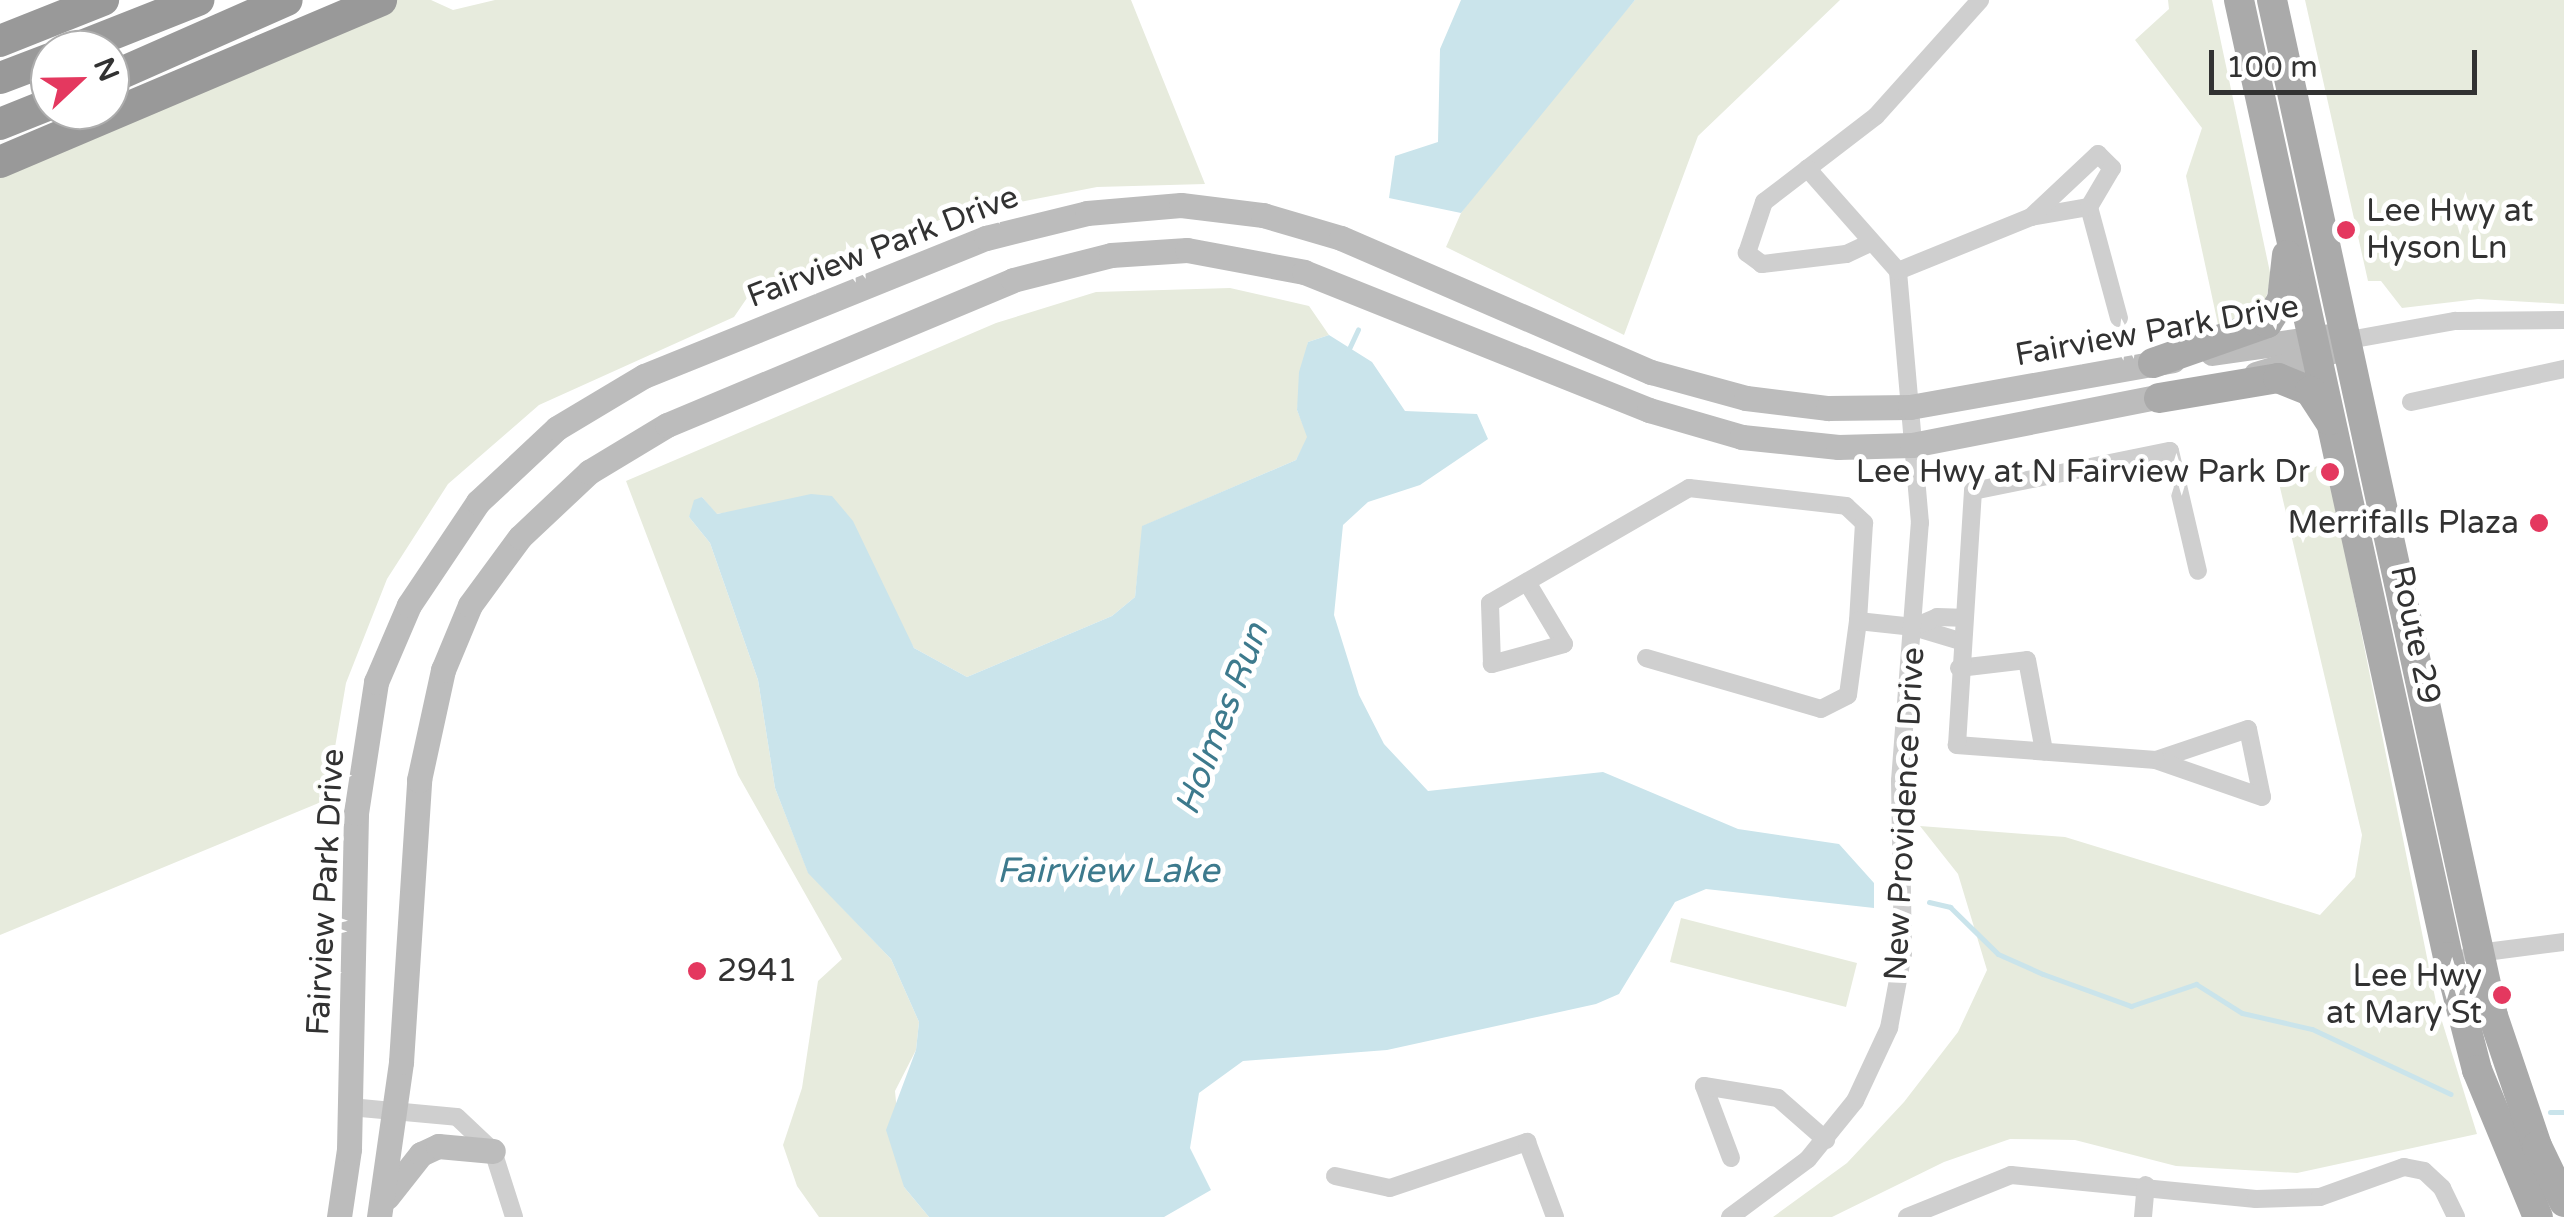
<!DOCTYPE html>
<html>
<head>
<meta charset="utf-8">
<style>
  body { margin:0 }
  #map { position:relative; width:2564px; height:1217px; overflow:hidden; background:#fff; font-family:"Varela Round",sans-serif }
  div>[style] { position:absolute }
  .green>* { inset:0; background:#e7ebdd }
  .water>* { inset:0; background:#cae4eb }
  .stream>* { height:5px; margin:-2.5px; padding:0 2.5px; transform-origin:2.5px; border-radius:2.5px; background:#cae4eb }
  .street>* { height:18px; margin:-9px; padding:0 9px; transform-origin:9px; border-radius:9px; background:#cfcfcf }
  .secondary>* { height:25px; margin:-12.5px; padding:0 12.5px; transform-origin:12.5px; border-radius:12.5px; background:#bcbcbc }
  .primary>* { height:30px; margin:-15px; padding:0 15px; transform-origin:15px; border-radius:15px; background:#aaa }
  .highway>* { height:32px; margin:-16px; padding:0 16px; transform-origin:16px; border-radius:16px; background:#999 }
  .dots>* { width:28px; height:28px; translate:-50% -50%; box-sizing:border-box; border:5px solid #fff; border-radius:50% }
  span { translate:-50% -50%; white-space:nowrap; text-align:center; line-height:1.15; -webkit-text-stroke:10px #fff; paint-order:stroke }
  .poi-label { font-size:32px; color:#323232 }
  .left { translate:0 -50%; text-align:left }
  .right { translate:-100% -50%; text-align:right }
  .street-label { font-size:32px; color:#323232 }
  .water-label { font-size:35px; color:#3d7a8d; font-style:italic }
  .north { position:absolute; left:30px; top:30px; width:100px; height:100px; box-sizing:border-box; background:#fff; border:2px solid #adadad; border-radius:50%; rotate:68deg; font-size:28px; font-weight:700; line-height:40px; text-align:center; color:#323232 }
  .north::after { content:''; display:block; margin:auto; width:35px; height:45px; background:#e4385f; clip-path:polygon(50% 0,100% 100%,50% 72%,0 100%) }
  .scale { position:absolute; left:2209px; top:50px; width:268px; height:45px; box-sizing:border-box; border:5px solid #323232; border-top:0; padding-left:12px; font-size:30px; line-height:35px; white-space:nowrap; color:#323232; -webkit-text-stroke:8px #fff; paint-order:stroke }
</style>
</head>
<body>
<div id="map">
  <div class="green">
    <i style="clip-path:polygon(388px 0,431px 0,453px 10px,495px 0,1131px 0,1205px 184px,1097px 187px,952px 215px,747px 298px,734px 317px,539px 405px,448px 484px,387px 579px,346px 683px,326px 800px,0 935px,0 172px)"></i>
    <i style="clip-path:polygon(1635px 0,1840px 0,1698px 136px,1624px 335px,1446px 247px,1461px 213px,1514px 140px)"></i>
    <i style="clip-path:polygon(2168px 0,2212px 0,2271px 277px,2264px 307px,2219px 329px,2186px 176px,2202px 128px,2135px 40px,2169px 9px)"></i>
    <i style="clip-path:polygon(2305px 0,2564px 0,2564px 304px,2478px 299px,2402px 308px,2381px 281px,2368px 281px)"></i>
    <i style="clip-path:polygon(1230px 288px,1309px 306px,1329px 335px,1308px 342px,1297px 410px,1308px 437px,1296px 460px,1143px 526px,1135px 597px,1112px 616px,967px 677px,914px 648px,898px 621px,761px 508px,716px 514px,702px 497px,689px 517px,710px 543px,758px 680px,775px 788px,808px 872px,891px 959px,919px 1022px,916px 1050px,895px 1091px,904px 1187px,929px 1217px,819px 1217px,797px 1186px,783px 1145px,802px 1088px,818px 981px,842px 959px,738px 775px,626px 481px,996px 323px,1096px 292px)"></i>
    <i style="clip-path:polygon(2327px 463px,2436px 1002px,2477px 1134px,2297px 1173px,2176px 1166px,2075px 1140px,2010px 1139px,1944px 1162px,1832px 1217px,1773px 1217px,1847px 1163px,1904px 1102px,1958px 1032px,1987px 970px,1958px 874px,1920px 826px,2065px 837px,2320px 915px,2355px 877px,2362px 835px,2278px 479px)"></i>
    <i style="clip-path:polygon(1681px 918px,1857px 963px,1846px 1007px,1670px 962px)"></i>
  </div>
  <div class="water">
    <i style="clip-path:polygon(1461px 0,1635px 0,1461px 213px,1389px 198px,1395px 156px,1438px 142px,1440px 49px)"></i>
    <i style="clip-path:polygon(1329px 335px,1372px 362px,1405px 411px,1477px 414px,1488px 439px,1420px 485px,1368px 502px,1343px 525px,1334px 615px,1359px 695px,1384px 744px,1428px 791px,1603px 772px,1738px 829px,1839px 844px,1874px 883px,1874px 908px,1706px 889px,1675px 902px,1619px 994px,1596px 1004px,1387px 1050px,1243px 1061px,1199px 1093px,1190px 1148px,1211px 1190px,1164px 1217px,929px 1217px,904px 1187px,886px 1130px,916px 1050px,919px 1022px,891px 959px,808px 873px,775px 788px,758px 680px,710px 543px,689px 517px,694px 500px,702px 497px,717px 514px,811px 494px,832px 496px,853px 521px,914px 648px,967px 677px,1112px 616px,1135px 597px,1142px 526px,1296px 460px,1307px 437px,1297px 410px,1299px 372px,1308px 342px)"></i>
  </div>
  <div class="stream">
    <i style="left:1347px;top:353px;width:26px;rotate:-65deg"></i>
    <i style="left:1929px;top:902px;width:22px;rotate:13deg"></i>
    <i style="left:1950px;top:907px;width:67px;rotate:44.4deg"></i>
    <i style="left:1998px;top:954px;width:49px;rotate:24deg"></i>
    <i style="left:2043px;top:974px;width:94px;rotate:20deg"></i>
    <i style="left:2131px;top:1006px;width:69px;rotate:-18.7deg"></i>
    <i style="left:2196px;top:984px;width:54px;rotate:32.2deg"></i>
    <i style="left:2242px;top:1013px;width:72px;rotate:12.9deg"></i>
    <i style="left:2312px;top:1029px;width:153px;rotate:25.1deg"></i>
    <i style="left:2550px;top:1112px;width:14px"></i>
  </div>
  <div class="street">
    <i style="left:2089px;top:207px;width:115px;rotate:74.9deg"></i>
    <i style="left:2031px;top:217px;width:59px;rotate:-9.8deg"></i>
    <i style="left:1870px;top:243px;width:26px;rotate:155deg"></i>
    <i style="left:1846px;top:254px;width:85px;rotate:173.2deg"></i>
    <i style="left:1762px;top:264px;width:19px;rotate:-144deg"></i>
    <i style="left:1747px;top:253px;width:54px;rotate:-71.6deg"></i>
    <i style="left:1764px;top:202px;width:141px;rotate:-37.5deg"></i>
    <i style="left:1876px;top:116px;width:156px;rotate:-48.1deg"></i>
    <i style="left:1898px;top:271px;width:144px;rotate:-22.1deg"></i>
    <i style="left:2031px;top:217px;width:92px;rotate:-43.2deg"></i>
    <i style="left:2098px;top:154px;width:20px;rotate:45deg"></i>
    <i style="left:2112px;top:168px;width:45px;rotate:120.5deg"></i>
    <i style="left:2349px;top:340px;width:108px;rotate:-10.2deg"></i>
    <i style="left:2455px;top:321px;width:109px;rotate:-0.5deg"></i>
    <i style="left:2411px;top:402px;width:157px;rotate:-12.2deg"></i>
    <i style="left:1527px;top:582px;width:72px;rotate:59.2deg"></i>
    <i style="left:1564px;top:644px;width:75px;rotate:164.5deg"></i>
    <i style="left:1492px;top:664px;width:61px;rotate:-91.9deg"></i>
    <i style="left:1490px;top:603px;width:230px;rotate:-30deg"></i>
    <i style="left:1689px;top:488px;width:158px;rotate:6.5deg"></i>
    <i style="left:1846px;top:506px;width:25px;rotate:43deg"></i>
    <i style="left:1864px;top:523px;width:98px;rotate:93.5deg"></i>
    <i style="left:1960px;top:641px;width:48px;rotate:-163.1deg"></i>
    <i style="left:1914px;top:627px;width:25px;rotate:-23deg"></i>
    <i style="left:1937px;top:617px;width:24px;rotate:2deg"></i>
    <i style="left:1646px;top:658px;width:182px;rotate:16.2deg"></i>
    <i style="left:1821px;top:709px;width:30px;rotate:-27deg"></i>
    <i style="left:1848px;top:695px;width:75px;rotate:-82.3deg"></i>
    <i style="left:1858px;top:621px;width:56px;rotate:6.1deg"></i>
    <i style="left:1959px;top:668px;width:68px;rotate:-6.7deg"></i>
    <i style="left:2027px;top:660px;width:93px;rotate:79.4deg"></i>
    <i style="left:2156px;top:760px;width:97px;rotate:-18.6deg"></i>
    <i style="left:2248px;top:729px;width:69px;rotate:78.4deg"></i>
    <i style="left:2262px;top:797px;width:112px;rotate:-160.8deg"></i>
    <i style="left:2156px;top:760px;width:200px;rotate:-175.7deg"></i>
    <i style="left:1957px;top:745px;width:255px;rotate:-86.4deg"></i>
    <i style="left:1973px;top:491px;width:201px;rotate:-11.5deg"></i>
    <i style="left:2170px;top:451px;width:123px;rotate:76.9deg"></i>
    <i style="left:2470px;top:954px;width:95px;rotate:-7.3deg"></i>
    <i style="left:350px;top:1107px;width:107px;rotate:5.3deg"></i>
    <i style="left:457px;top:1117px;width:50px;rotate:43.4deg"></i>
    <i style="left:493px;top:1151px;width:69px;rotate:72.3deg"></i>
    <i style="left:1731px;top:1158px;width:77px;rotate:-110.6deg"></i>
    <i style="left:1704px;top:1086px;width:75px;rotate:9.2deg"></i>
    <i style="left:1778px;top:1098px;width:64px;rotate:41.2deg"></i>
    <i style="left:1335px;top:1176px;width:56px;rotate:12.3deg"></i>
    <i style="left:1390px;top:1188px;width:145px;rotate:-18.6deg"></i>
    <i style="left:1527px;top:1142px;width:80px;rotate:69.5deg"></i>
    <i style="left:1730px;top:1217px;width:97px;rotate:-36.6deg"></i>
    <i style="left:1808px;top:1159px;width:75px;rotate:-51deg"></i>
    <i style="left:1855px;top:1101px;width:81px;rotate:-65deg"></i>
    <i style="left:1889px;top:1028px;width:76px;rotate:-79.4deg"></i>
    <i style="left:1903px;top:953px;width:172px;rotate:-91deg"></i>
    <i style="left:1900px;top:781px;width:259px;rotate:-85.6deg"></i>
    <i style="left:1920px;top:523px;width:253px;rotate:-95deg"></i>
    <i style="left:1898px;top:271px;width:137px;rotate:-131.5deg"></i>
    <i style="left:1907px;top:1217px;width:112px;rotate:-22deg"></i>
    <i style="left:2011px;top:1175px;width:246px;rotate:5.6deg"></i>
    <i style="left:2256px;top:1199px;width:64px;rotate:-1.8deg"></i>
    <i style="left:2320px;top:1197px;width:89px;rotate:-19.7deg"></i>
    <i style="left:2404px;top:1167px;width:20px;rotate:11deg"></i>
    <i style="left:2424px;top:1171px;width:25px;rotate:43deg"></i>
    <i style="left:2442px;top:1188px;width:32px;rotate:64deg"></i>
    <i style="left:2143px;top:1217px;width:32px;rotate:-85deg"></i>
  </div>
  <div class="secondary">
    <i style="left:2212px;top:353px;width:119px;rotate:-8.2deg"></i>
    <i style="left:2256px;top:374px;width:79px;rotate:-16.8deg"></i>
    <i style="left:387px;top:1197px;width:55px;rotate:-51.7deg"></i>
    <i style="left:421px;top:1154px;width:19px;rotate:-25deg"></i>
    <i style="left:438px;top:1146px;width:55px;rotate:5.2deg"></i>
    <i style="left:339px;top:1217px;width:69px;rotate:-81.6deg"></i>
    <i style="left:349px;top:1149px;width:336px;rotate:-88.8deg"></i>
    <i style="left:356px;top:813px;width:133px;rotate:-81.3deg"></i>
    <i style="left:376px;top:682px;width:84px;rotate:-66.8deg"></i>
    <i style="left:409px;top:605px;width:124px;rotate:-56.2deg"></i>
    <i style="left:478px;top:502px;width:108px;rotate:-43.1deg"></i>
    <i style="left:557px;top:428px;width:101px;rotate:-30.9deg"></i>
    <i style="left:644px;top:376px;width:369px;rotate:-22deg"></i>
    <i style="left:986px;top:238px;width:104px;rotate:-13.9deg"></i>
    <i style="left:1087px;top:213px;width:94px;rotate:-4.9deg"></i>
    <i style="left:1181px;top:205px;width:83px;rotate:7deg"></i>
    <i style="left:1263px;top:215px;width:81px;rotate:16.4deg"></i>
    <i style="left:1341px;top:238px;width:338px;rotate:23.4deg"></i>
    <i style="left:1651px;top:372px;width:98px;rotate:15.3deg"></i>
    <i style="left:1746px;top:398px;width:83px;rotate:7deg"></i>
    <i style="left:1828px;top:408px;width:82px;rotate:-0.7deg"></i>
    <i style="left:1910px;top:407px;width:267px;rotate:-10.1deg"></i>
    <i style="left:379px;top:1217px;width:157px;rotate:-81.9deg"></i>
    <i style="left:401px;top:1062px;width:283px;rotate:-86.3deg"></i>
    <i style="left:419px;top:780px;width:113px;rotate:-77.7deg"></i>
    <i style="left:443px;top:670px;width:70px;rotate:-67.4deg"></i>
    <i style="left:470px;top:605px;width:84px;rotate:-53.7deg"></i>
    <i style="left:520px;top:537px;width:95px;rotate:-43.3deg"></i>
    <i style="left:589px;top:472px;width:91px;rotate:-31.1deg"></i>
    <i style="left:667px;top:425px;width:375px;rotate:-22.7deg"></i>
    <i style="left:1013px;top:280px;width:101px;rotate:-14.3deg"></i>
    <i style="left:1111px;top:255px;width:76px;rotate:-3.8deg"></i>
    <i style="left:1187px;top:250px;width:119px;rotate:10.6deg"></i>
    <i style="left:1304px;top:272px;width:372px;rotate:21.8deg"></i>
    <i style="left:1649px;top:410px;width:97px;rotate:16.2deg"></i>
    <i style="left:1742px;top:437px;width:97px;rotate:5.9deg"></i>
    <i style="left:1838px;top:447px;width:74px;rotate:-1.5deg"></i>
    <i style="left:1912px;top:445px;width:271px;rotate:-11.1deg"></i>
  </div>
  <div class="primary">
    <i style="left:2239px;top:0;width:980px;rotate:77.68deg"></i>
    <i style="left:2448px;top:957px;width:117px;rotate:75.6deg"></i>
    <i style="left:2477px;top:1070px;width:159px;rotate:67.5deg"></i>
    <i style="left:2272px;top:0;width:1040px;rotate:77.73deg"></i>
    <i style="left:2493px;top:1016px;width:137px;rotate:71.3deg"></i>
    <i style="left:2537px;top:1146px;width:62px;rotate:64.3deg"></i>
    <i style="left:2153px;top:363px;width:121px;rotate:-19.3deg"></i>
    <i style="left:2267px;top:323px;width:27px;rotate:-57deg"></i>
    <i style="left:2282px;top:300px;width:45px;rotate:-83.7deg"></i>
    <i style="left:2159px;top:398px;width:121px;rotate:-9.5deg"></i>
    <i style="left:2278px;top:378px;width:35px;rotate:22deg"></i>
    <i style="left:2310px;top:391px;width:35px;rotate:57deg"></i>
  </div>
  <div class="highway">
    <i style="left:0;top:41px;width:111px;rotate:-21.7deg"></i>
    <i style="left:72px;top:50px;width:136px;rotate:-21.6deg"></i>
    <i style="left:0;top:78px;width:53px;rotate:-20.8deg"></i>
    <i style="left:110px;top:78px;width:193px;rotate:-23.8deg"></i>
    <i style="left:0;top:124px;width:54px;rotate:-21.8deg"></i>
    <i style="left:0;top:162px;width:414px;rotate:-23deg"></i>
  </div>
  <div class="dots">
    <i style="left:2346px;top:230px;background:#e4385f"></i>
    <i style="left:2330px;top:472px;background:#e4385f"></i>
    <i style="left:2539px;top:523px;background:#e4385f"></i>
    <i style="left:697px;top:971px;background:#e4385f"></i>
    <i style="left:2502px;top:995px;background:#e4385f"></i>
  </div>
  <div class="poi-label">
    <span class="left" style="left:2366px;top:230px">Lee Hwy at<br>Hyson Ln</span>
    <span class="right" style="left:2310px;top:472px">Lee Hwy at N Fairview Park Dr</span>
    <span class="right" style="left:2519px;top:523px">Merrifalls Plaza</span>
    <span class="left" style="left:717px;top:971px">2941</span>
    <span class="right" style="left:2482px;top:995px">Lee Hwy<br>at Mary St</span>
  </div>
  <div class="street-label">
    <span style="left:883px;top:247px;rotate:-21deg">Fairview Park Drive</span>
    <span style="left:2157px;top:331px;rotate:-10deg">Fairview Park Drive</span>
    <span style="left:2415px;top:635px;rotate:78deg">Route 29</span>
    <span style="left:1905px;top:814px;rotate:-87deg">New Providence Drive</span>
    <span style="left:326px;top:892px;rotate:-87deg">Fairview Park Drive</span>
  </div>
  <div class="water-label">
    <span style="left:1222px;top:719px;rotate:-69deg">Holmes Run</span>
    <span style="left:1108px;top:871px">Fairview Lake</span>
  </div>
  <div class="north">N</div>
  <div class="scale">100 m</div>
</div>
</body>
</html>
